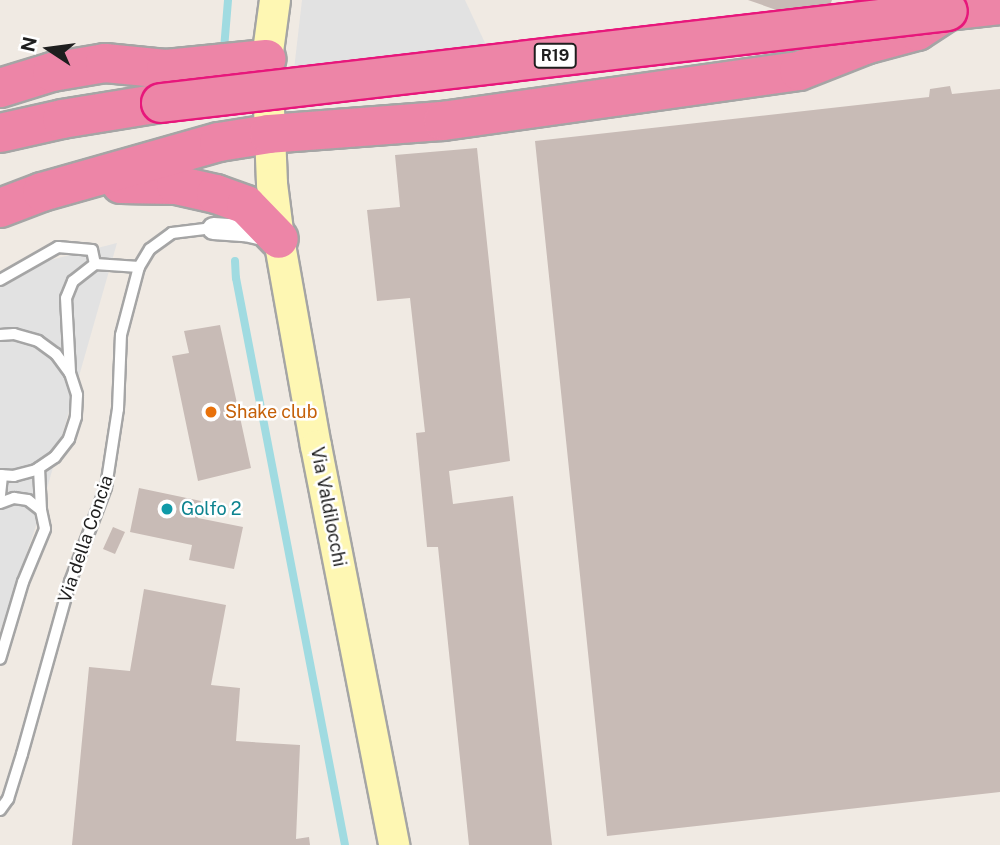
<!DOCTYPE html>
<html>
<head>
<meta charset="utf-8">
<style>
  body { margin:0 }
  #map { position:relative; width:1000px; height:845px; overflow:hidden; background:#f0eae3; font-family:"Public Sans",sans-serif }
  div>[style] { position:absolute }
  .parking>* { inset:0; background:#e2e2e2 }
  .stream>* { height:8px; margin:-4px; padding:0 4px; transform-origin:4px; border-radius:4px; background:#a0dbe1 }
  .building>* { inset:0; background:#c8bbb6 }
  .roads { filter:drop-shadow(2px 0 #a5a5a5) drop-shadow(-2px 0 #a5a5a5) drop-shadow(0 2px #a5a5a5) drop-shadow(0 -2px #a5a5a5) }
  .service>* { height:10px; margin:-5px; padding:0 5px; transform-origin:5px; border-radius:5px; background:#fff }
  .minor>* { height:21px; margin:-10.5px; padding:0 10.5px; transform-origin:10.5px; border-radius:10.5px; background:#fff }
  .secondary>* { height:30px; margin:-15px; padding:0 15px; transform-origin:15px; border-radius:15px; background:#fef7b3 }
  .motorway>* { height:38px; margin:-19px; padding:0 19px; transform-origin:19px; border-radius:19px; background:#ed85a7 }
  .bridges { filter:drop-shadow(2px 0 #e7177b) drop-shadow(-2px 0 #e7177b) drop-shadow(0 2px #e7177b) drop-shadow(0 -2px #e7177b) }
  .motorway-bridge>* { height:38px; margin:-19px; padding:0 19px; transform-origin:19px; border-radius:19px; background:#ed85a7 }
  .dots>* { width:19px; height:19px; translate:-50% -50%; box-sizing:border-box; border:4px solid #fff; border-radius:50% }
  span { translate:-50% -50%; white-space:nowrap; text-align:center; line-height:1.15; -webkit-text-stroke:5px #fff; paint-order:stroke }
  .shield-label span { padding:2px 5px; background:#fff; border:2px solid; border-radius:5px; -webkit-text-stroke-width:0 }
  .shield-label { font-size:16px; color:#1e1e1e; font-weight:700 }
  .food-label { font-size:18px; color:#c56008 }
  .left { translate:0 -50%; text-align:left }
  .street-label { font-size:18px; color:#1e1e1e }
  .culture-label { font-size:18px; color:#0d838f }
  .north { position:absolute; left:14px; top:14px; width:70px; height:70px; -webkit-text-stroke:5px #fff; paint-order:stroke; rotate:283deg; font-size:19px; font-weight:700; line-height:28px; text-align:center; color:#1e1e1e }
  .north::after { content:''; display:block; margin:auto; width:24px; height:32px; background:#1e1e1e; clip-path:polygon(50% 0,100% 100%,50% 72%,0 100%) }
</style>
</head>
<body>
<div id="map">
  <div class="parking">
    <i style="clip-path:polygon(302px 0,465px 0,492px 58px,293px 78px)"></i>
    <i style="clip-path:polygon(117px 243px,38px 520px,0 632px,0 281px,11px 270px)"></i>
  </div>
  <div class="stream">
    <i style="left:224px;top:49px;width:49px;rotate:-85.3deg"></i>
    <i style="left:235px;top:261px;width:17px;rotate:87deg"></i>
    <i style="left:236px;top:278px;width:577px;rotate:79.12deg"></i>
  </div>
  <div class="building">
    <i style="clip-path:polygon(748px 0,832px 0,822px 26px)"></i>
    <i style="clip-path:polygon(950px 86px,952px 94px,1000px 89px,1000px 792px,607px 836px,535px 141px,929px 97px,930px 89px)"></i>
    <i style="clip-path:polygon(477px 148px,510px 461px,449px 471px,453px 504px,513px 496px,552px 845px,469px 845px,438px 547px,427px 547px,416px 433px,425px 432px,410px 298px,377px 301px,367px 210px,400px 207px,395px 155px)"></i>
    <i style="clip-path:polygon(220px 325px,251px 468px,198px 481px,172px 356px,189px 353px,184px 331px)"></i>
    <i style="clip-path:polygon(139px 488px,201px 501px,198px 518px,243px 527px,234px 569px,189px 560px,192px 545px,130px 532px)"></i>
    <i style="clip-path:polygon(113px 527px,125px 532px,115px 554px,103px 549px)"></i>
    <i style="clip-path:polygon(144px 589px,226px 605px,211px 685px,240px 688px,236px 741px,300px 745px,296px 839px,309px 837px,310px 845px,72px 845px,89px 667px,130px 671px)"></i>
  </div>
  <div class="roads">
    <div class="service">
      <i style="left:95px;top:264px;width:44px;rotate:3.9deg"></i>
      <i style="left:0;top:280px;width:67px;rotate:-29.6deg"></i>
      <i style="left:58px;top:247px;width:34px;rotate:5deg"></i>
      <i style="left:92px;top:250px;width:14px;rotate:78deg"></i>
      <i style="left:95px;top:264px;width:28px;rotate:142deg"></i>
      <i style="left:73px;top:281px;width:18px;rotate:112deg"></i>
      <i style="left:66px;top:298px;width:75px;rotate:86.9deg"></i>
      <i style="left:0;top:335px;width:14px;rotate:-4deg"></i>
      <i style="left:14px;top:334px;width:25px;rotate:16deg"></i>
      <i style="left:38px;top:341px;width:22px;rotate:36deg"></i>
      <i style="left:56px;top:354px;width:24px;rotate:54deg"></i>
      <i style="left:70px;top:373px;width:23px;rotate:72deg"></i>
      <i style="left:77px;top:395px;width:22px;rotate:93deg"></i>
      <i style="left:76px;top:417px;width:23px;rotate:108deg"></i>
      <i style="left:69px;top:439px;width:23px;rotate:128deg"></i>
      <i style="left:55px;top:457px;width:23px;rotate:146deg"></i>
      <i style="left:36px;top:470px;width:23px;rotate:165deg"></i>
      <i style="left:14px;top:476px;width:14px;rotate:-176deg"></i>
      <i style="left:39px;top:468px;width:42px;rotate:87.3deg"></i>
      <i style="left:0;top:495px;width:20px;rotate:-84deg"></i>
      <i style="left:0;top:503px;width:15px;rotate:-20deg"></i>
      <i style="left:14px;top:498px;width:14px;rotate:8deg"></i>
      <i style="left:28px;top:500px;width:16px;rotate:38deg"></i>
      <i style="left:41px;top:510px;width:19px;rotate:78deg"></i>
      <i style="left:45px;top:529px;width:57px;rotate:112.5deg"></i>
      <i style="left:23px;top:582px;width:80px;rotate:106.6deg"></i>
      <i style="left:0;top:810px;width:14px;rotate:-54deg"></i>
      <i style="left:8px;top:799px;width:47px;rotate:-72.7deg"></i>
      <i style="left:22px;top:754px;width:179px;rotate:-74.4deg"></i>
      <i style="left:70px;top:582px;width:102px;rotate:-69.2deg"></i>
      <i style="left:106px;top:487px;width:79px;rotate:-81.3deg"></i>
      <i style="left:118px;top:409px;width:74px;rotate:-87.7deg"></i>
      <i style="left:121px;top:335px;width:70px;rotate:-75.2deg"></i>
      <i style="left:139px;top:267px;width:21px;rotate:-59deg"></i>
      <i style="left:150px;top:249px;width:27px;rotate:-36deg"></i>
      <i style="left:172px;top:233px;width:41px;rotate:-7deg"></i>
    </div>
    <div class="minor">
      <i style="left:213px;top:228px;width:32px;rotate:4deg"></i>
      <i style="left:245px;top:230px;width:26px;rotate:13deg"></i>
    </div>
    <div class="secondary">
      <i style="left:275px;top:0;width:60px;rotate:97.7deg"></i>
      <i style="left:267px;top:59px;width:125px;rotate:87.7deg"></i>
      <i style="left:272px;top:184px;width:55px;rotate:82.7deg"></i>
      <i style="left:279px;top:239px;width:210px;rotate:79.9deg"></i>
      <i style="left:316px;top:446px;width:407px;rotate:78.9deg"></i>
    </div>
    <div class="motorway">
      <i style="left:0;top:88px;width:54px;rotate:-17.1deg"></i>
      <i style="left:52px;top:72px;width:54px;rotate:-9.6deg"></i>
      <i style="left:105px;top:63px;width:61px;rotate:5.6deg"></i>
      <i style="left:166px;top:69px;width:101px;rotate:-5.7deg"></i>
      <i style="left:0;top:133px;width:64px;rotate:-12.7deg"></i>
      <i style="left:62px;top:119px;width:100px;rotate:-9.2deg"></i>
      <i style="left:121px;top:184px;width:55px;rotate:1deg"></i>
      <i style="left:176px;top:185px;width:41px;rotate:12.7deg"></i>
      <i style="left:216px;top:194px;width:32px;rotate:20deg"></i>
      <i style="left:246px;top:205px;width:47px;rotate:45.9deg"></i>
      <i style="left:0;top:208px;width:45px;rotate:-20.9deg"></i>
      <i style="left:42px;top:192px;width:184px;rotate:-15.8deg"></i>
      <i style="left:219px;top:142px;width:51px;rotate:-9.1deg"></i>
      <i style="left:269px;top:134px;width:174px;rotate:-4.3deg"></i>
      <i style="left:443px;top:121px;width:359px;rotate:-8deg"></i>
      <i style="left:799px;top:71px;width:71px;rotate:-21.5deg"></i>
      <i style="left:865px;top:45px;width:54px;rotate:-15.1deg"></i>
      <i style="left:917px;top:31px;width:37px;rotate:-33deg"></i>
      <i style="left:948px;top:11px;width:52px;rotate:-6.6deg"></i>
    </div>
  </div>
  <div class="bridges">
    <div class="motorway-bridge">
      <i style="left:161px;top:103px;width:792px;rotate:-6.67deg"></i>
    </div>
  </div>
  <div class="dots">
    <i style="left:211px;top:412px;background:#e8710a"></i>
    <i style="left:167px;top:509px;background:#0f9aa8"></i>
  </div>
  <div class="shield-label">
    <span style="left:555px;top:56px">R19</span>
  </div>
  <div class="food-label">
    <span class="left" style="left:225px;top:412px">Shake club</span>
  </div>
  <div class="street-label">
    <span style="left:328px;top:507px;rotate:79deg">Via Valdilocchi</span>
    <span style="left:86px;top:539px;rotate:-71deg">Via della Concia</span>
  </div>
  <div class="culture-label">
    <span class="left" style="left:181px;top:509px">Golfo 2</span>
  </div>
  <div class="north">N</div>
</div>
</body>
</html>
